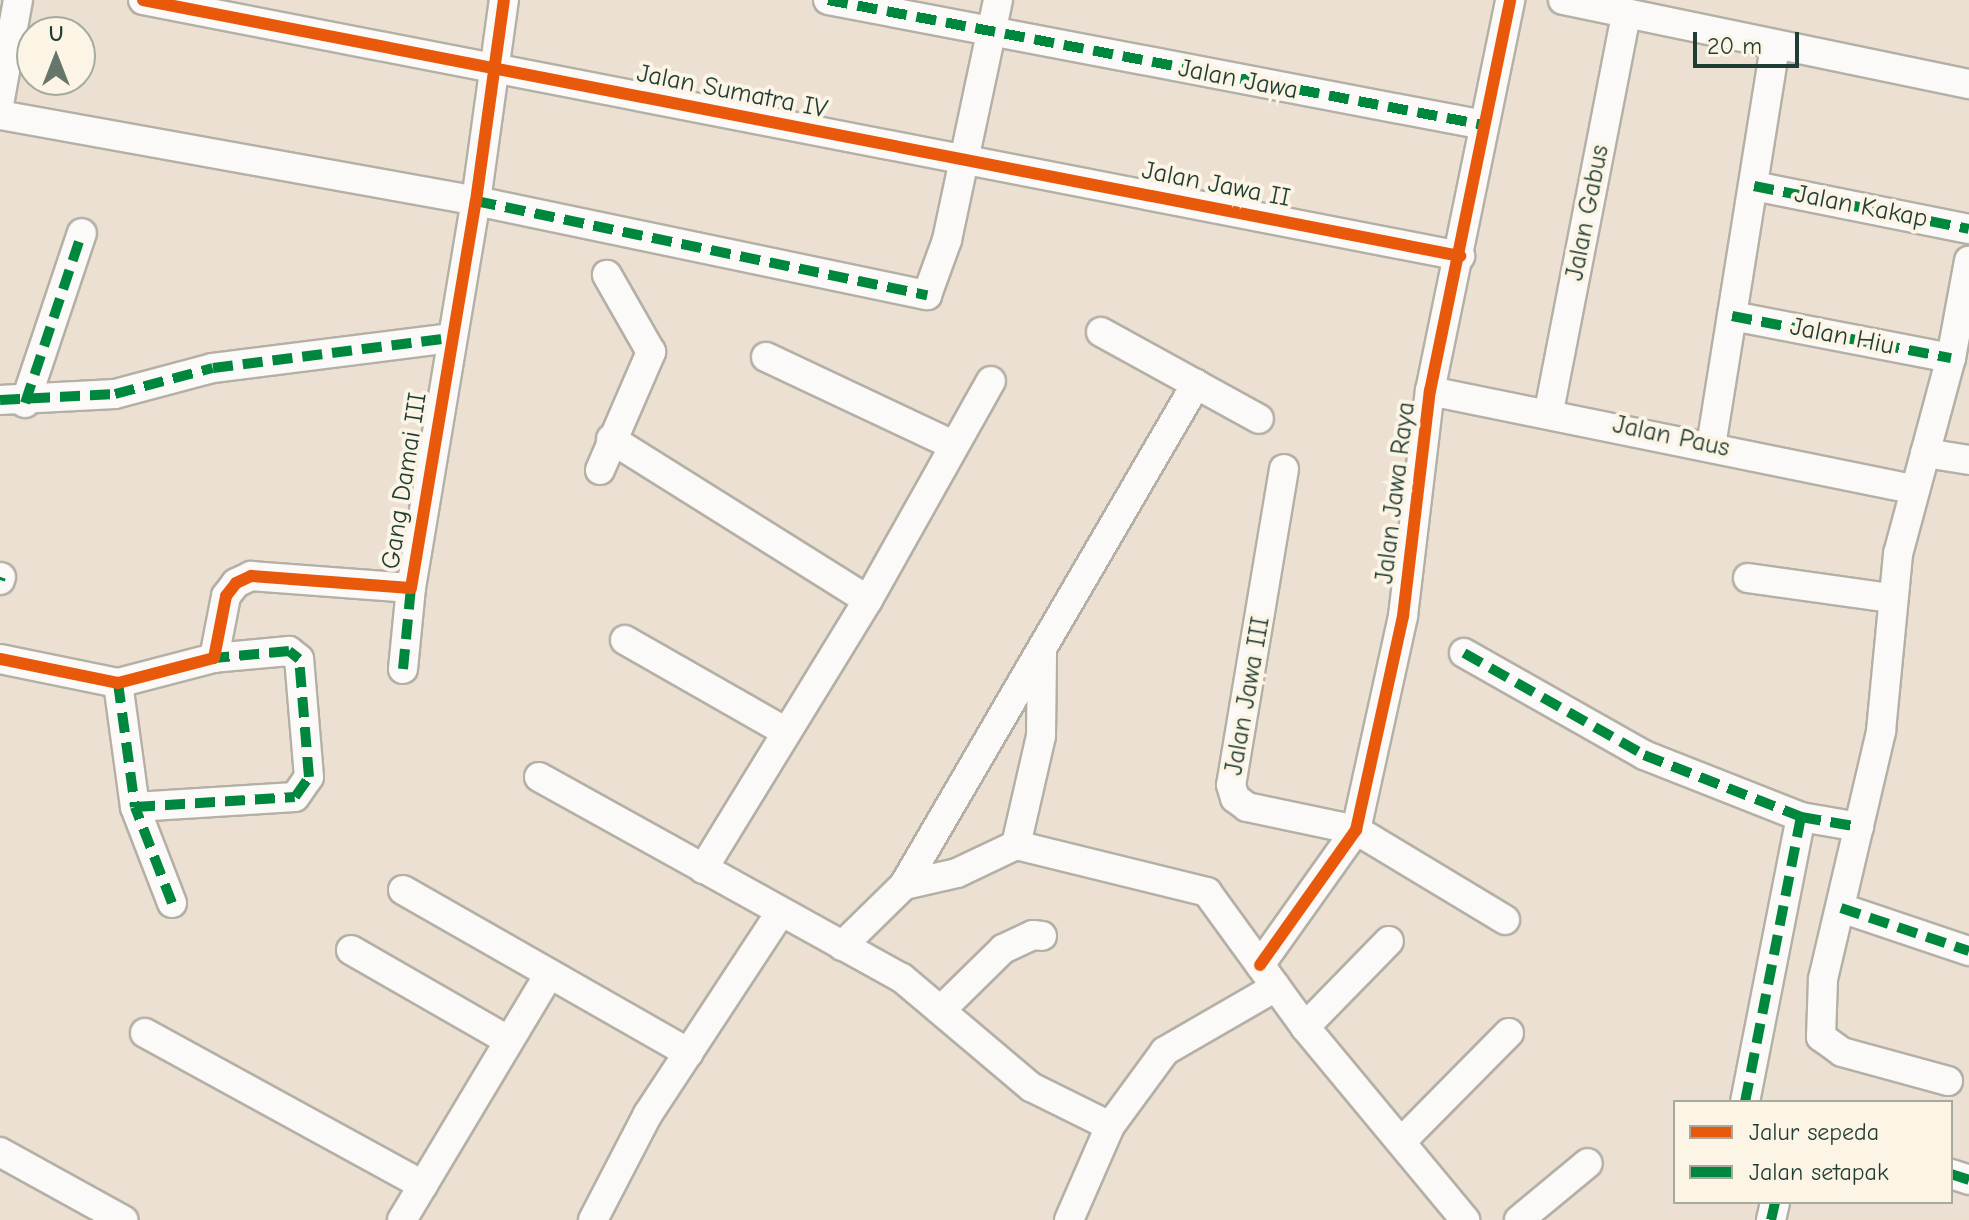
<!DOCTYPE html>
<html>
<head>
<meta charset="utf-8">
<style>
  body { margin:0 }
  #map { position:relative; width:1969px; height:1220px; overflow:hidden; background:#ebe0d1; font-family:"Comic Neue",sans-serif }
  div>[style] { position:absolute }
  .roads { filter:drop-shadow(2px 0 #b4b0a6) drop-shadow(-2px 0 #b4b0a6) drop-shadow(0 2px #b4b0a6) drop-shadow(0 -2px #b4b0a6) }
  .street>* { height:28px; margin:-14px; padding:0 14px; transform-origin:14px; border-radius:14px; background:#fcfaf8 }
  .quiet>* { height:10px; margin-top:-5px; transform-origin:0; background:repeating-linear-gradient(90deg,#00873e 0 20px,transparent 0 30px) }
  .cycleway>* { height:12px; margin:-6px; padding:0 6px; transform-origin:6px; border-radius:6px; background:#e8590c }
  span { translate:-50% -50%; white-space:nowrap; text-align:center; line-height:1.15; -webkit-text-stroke:8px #fcf5e5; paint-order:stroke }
  .street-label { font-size:26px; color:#1f3d34 }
  .legend { position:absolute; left:1673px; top:1100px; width:280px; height:104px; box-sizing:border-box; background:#fcf5e5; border:2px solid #a4ab9e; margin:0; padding:10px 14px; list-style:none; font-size:24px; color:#1f3d34 }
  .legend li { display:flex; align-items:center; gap:16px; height:40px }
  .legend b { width:40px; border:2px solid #a4ab9e }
  .north { position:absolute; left:16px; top:16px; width:80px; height:80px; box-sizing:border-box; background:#fcf5e5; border:2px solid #a4ab9e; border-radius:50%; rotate:0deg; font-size:22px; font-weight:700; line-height:32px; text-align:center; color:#1f3d34 }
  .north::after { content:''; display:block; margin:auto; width:28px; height:36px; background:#66766b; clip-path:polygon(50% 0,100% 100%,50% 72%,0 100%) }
  .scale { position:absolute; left:1693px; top:32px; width:106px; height:36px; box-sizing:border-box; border:4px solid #1f3d34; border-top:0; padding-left:10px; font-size:24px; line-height:28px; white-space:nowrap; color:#1f3d34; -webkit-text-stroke:6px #fcf5e5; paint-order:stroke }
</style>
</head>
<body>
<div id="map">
  <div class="roads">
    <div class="street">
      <i style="left:143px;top:0;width:1342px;rotate:11deg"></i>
      <i style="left:828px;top:0;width:668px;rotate:10.79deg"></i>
      <i style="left:1563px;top:0;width:415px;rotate:11.7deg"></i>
      <i style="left:0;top:99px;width:101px;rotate:-79.7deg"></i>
      <i style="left:0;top:115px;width:484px;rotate:10.2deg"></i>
      <i style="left:476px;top:201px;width:461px;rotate:11.8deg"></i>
      <i style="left:927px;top:295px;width:59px;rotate:-70deg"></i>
      <i style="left:947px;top:240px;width:245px;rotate:-78deg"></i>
      <i style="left:1754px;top:186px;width:219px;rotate:11.3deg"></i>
      <i style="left:1732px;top:316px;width:223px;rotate:10.9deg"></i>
      <i style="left:1101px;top:332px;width:180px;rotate:28.8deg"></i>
      <i style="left:766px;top:357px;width:207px;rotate:25.2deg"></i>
      <i style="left:1430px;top:391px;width:492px;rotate:11.5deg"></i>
      <i style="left:0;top:400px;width:115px;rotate:-3deg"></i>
      <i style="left:115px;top:394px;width:101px;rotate:-14.9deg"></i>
      <i style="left:213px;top:368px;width:239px;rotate:-7.2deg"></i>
      <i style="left:25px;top:403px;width:179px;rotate:-71.5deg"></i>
      <i style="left:1549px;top:411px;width:403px;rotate:-79deg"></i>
      <i style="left:611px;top:439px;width:303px;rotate:32.1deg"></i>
      <i style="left:1711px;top:446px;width:406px;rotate:-80.9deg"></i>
      <i style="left:1925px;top:453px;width:45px;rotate:9deg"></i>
      <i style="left:1284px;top:469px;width:320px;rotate:99.5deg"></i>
      <i style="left:1231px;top:785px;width:14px;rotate:73deg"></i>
      <i style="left:1235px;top:798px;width:15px;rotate:37deg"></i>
      <i style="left:1247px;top:807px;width:111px;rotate:11.9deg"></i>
      <i style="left:1356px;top:830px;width:174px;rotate:31.1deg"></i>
      <i style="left:600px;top:470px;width:129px;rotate:-66.6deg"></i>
      <i style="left:651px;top:352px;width:89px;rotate:-119.7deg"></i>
      <i style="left:1748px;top:578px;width:144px;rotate:8deg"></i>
      <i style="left:0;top:580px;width:3px;rotate:-72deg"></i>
      <i style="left:625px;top:640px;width:185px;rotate:29.7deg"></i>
      <i style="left:1464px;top:653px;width:207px;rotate:29.5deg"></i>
      <i style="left:1644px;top:755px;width:169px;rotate:21.5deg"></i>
      <i style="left:1801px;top:817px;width:59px;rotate:9.8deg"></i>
      <i style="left:0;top:659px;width:120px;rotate:11.5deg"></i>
      <i style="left:118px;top:683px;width:99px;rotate:-14.6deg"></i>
      <i style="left:214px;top:658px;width:63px;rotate:-79deg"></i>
      <i style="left:226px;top:596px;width:16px;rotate:-52deg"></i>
      <i style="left:236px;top:583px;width:17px;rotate:-25deg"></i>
      <i style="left:251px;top:576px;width:160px;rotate:4.3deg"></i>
      <i style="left:411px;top:588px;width:392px;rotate:-80.5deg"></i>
      <i style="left:476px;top:201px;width:203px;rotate:-82.1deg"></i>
      <i style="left:403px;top:669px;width:81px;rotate:-84.4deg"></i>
      <i style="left:118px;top:683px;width:125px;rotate:82.2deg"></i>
      <i style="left:539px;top:777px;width:415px;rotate:29deg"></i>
      <i style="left:902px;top:978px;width:169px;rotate:40.2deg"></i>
      <i style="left:1031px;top:1087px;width:88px;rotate:26.3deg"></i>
      <i style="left:1016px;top:845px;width:197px;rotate:13.8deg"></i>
      <i style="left:1207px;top:892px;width:167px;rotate:54deg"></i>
      <i style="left:1305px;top:1027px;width:251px;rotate:50.3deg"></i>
      <i style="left:703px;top:869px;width:316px;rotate:-58.5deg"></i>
      <i style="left:868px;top:600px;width:251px;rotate:-60.7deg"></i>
      <i style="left:904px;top:885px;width:54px;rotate:-12.8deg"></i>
      <i style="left:957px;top:873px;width:65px;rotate:-25.4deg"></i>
      <i style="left:1016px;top:845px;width:112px;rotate:-77.1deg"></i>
      <i style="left:1041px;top:736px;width:82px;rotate:-89.3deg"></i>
      <i style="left:403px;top:890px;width:329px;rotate:29.7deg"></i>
      <i style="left:172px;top:903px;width:103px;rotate:-111.1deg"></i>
      <i style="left:135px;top:807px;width:160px;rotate:-3.6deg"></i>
      <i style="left:295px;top:797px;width:24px;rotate:-55deg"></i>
      <i style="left:309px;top:777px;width:118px;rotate:-94.8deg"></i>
      <i style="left:299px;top:659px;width:13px;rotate:-141deg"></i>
      <i style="left:289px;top:651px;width:75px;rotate:174.7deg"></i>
      <i style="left:1841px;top:908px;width:135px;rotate:18.6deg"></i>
      <i style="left:842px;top:946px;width:87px;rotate:-44.5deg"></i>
      <i style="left:904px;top:885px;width:580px;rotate:-59.76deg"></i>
      <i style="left:351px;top:950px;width:182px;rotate:29.9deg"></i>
      <i style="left:1260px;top:965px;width:166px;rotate:-54.6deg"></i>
      <i style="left:1356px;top:830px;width:219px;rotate:-77.6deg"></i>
      <i style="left:1403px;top:616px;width:227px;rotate:-83.2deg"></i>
      <i style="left:1430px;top:391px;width:399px;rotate:-78.4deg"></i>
      <i style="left:943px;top:1008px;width:84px;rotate:-44.5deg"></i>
      <i style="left:1003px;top:949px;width:33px;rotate:-25deg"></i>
      <i style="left:1033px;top:935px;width:9px;rotate:6deg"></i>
      <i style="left:1305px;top:1027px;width:120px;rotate:-45.7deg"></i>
      <i style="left:145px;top:1033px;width:317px;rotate:28.7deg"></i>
      <i style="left:1948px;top:1081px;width:110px;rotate:-164.7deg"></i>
      <i style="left:1842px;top:1052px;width:26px;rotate:-144deg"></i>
      <i style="left:1821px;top:1037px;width:58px;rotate:-88deg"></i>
      <i style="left:1823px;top:979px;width:255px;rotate:-76.8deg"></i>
      <i style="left:1881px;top:731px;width:178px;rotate:-84.5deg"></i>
      <i style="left:1898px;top:554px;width:203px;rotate:-74.9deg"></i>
      <i style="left:1951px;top:358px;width:99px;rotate:-79.5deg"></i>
      <i style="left:1745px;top:1102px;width:290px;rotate:-78.9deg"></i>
      <i style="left:1402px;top:1141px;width:152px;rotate:-45.3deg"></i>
      <i style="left:0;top:1152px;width:141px;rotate:28.9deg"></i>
      <i style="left:1951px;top:1174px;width:19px;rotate:18deg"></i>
      <i style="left:402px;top:1220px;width:287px;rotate:-59.1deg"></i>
      <i style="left:593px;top:1220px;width:119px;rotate:-62.6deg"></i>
      <i style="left:648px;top:1114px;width:240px;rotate:-56.7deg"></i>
      <i style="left:1069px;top:1220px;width:103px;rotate:-66.4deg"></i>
      <i style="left:1110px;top:1126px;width:93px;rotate:-53.7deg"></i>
      <i style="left:1165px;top:1051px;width:128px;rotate:-30deg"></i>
      <i style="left:1519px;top:1220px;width:89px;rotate:-39.6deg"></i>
      <i style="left:1771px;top:1220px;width:18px;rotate:-77deg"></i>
    </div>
  </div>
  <div class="quiet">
    <i style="left:828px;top:0;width:668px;rotate:10.79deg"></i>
    <i style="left:1754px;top:186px;width:219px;rotate:11.3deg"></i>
    <i style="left:475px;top:208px;width:7px;rotate:-82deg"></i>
    <i style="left:476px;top:201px;width:461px;rotate:11.8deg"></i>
    <i style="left:1732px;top:316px;width:223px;rotate:10.9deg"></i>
    <i style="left:0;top:400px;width:115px;rotate:-3deg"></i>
    <i style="left:115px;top:394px;width:101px;rotate:-14.9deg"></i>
    <i style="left:213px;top:368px;width:239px;rotate:-7.2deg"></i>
    <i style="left:25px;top:403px;width:179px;rotate:-71.5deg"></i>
    <i style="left:0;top:580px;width:3px;rotate:-72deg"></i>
    <i style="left:1464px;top:653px;width:207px;rotate:29.5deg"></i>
    <i style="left:1644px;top:755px;width:169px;rotate:21.5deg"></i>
    <i style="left:1801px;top:817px;width:59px;rotate:9.8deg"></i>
    <i style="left:403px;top:669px;width:81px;rotate:-84.4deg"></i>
    <i style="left:118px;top:683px;width:125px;rotate:82.2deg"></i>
    <i style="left:172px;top:903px;width:103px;rotate:-111.1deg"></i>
    <i style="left:135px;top:807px;width:160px;rotate:-3.6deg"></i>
    <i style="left:295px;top:797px;width:24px;rotate:-55deg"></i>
    <i style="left:309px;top:777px;width:118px;rotate:-94.8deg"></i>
    <i style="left:299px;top:659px;width:13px;rotate:-141deg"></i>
    <i style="left:289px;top:651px;width:75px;rotate:174.7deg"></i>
    <i style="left:1841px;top:908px;width:135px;rotate:18.6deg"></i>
    <i style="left:1745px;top:1102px;width:290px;rotate:-78.9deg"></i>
    <i style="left:1951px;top:1174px;width:19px;rotate:18deg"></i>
    <i style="left:1771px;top:1220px;width:18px;rotate:-77deg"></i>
  </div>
  <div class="cycleway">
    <i style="left:143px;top:0;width:1342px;rotate:11deg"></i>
    <i style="left:0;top:659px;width:120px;rotate:11.5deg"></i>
    <i style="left:118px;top:683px;width:99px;rotate:-14.6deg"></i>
    <i style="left:214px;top:658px;width:63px;rotate:-79deg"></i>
    <i style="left:226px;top:596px;width:16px;rotate:-52deg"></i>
    <i style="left:236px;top:583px;width:17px;rotate:-25deg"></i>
    <i style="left:251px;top:576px;width:160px;rotate:4.3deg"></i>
    <i style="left:411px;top:588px;width:392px;rotate:-80.5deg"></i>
    <i style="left:476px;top:201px;width:203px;rotate:-82.1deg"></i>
    <i style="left:1260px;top:965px;width:166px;rotate:-54.6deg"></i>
    <i style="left:1356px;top:830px;width:219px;rotate:-77.6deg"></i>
    <i style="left:1403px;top:616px;width:227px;rotate:-83.2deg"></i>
    <i style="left:1430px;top:391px;width:399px;rotate:-78.4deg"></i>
  </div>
  <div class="street-label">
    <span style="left:1238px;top:80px;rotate:11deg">Jalan Jawa</span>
    <span style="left:732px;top:92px;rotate:11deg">Jalan Sumatra IV</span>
    <span style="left:1216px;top:185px;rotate:11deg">Jalan Jawa II</span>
    <span style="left:1861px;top:207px;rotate:11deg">Jalan Kakap</span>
    <span style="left:1588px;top:213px;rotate:-79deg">Jalan Gabus</span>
    <span style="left:1842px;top:337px;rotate:11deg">Jalan Hiu</span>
    <span style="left:1671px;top:437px;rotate:12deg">Jalan Paus</span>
    <span style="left:405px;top:481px;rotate:-81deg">Gang Damai III</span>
    <span style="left:1396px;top:493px;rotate:-83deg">Jalan Jawa Raya</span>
    <span style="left:1248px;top:696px;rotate:-80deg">Jalan Jawa III</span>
  </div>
  <ul class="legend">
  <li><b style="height:10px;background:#e8590c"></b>Jalur sepeda</li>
  <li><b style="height:10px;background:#00873e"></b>Jalan setapak</li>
  </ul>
  <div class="north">U</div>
  <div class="scale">20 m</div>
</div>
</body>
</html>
